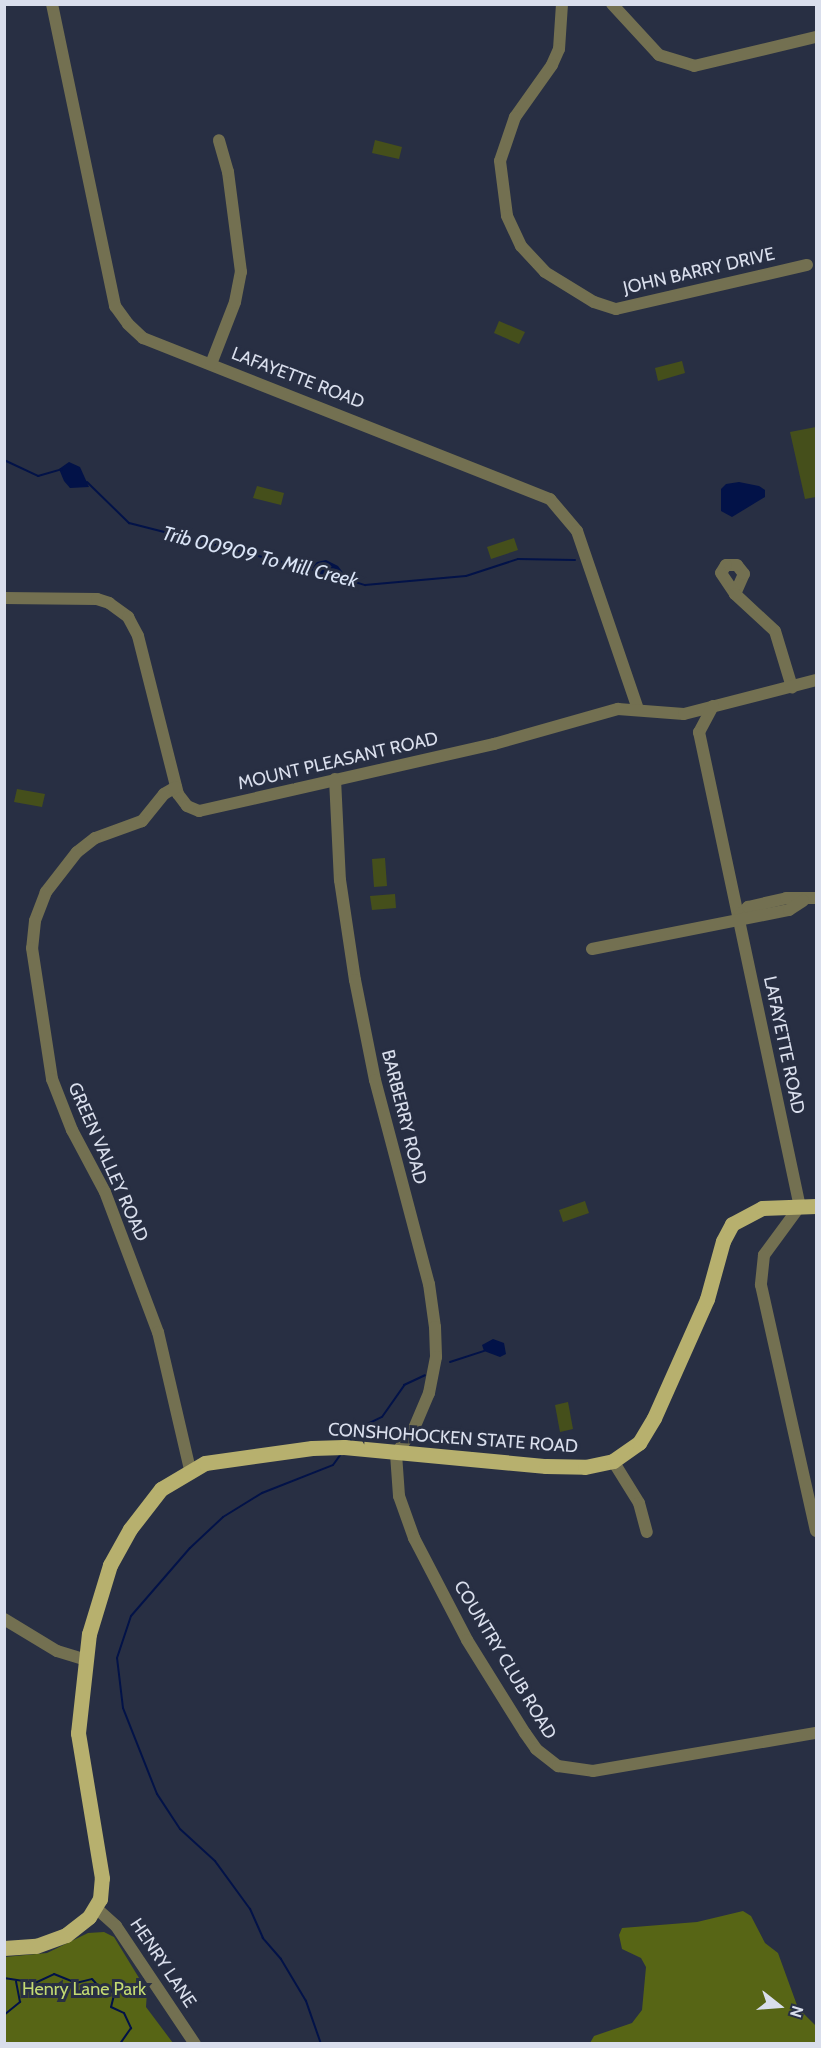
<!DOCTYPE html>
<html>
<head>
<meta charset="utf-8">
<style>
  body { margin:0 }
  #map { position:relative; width:821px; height:2048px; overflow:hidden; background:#282f43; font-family:Cabin,sans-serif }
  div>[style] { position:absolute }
  .green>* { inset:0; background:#454f1b }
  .forest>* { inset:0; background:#576515 }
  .water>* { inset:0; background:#021248 }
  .stream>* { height:2px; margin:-1px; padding:0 1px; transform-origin:1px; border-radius:1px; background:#021248 }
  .minor>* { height:12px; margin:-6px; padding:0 6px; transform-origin:6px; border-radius:6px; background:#737051 }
  .major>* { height:15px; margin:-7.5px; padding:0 7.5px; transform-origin:7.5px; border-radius:7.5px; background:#b7b06e }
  span { translate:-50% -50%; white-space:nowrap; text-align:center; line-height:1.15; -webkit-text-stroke:6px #282f43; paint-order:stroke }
  .street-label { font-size:18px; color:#d9deec }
  .park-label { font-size:18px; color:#c4db73 }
  .water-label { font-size:20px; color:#dae4f6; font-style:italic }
  .frame { position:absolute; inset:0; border:6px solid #d9deec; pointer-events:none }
  .north { position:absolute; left:749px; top:1976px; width:60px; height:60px; -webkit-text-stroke:4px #282f43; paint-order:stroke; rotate:107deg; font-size:16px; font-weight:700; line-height:24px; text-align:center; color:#d9deec }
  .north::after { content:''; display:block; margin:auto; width:21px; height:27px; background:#d9deec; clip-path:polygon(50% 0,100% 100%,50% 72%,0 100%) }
</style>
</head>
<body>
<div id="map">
  <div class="green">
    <i style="clip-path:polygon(375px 140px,402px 147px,399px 159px,372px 153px)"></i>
    <i style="clip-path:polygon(499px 321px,525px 332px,519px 344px,494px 333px)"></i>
    <i style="clip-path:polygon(682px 361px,685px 373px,658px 381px,655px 368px)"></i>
    <i style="clip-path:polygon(816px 427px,816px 497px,805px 499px,790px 432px)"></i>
    <i style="clip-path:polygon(257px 486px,284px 493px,281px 505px,253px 498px)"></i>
    <i style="clip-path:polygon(514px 538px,518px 550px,491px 559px,487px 547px)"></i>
    <i style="clip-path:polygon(17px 789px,45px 794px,42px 807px,14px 802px)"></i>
    <i style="clip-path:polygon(385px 858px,387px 886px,374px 887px,372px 859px)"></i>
    <i style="clip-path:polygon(395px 894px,396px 908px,372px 910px,370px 896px)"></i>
    <i style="clip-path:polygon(585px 1201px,589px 1213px,563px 1222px,559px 1210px)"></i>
    <i style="clip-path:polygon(568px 1402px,573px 1429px,560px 1432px,555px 1405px)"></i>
  </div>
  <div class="forest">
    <i style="clip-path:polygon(743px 1911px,751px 1916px,765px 1943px,778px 1953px,798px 2008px,816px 2026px,816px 2043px,590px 2043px,594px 2036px,632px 2023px,642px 2010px,646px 1967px,641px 1958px,622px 1949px,619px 1935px,622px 1928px,697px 1922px)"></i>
    <i style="clip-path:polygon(88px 1933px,104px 1932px,114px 1937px,147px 1991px,146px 2007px,173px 2043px,5px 2043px,5px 1957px,47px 1953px)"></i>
  </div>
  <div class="water">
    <i style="clip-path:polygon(69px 462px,80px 467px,89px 487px,70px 488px,64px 481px,59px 469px)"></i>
    <i style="clip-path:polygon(739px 482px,759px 486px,765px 490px,765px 497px,732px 517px,721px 511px,721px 489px,726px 484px)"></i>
    <i style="clip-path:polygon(326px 560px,338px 566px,347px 578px,340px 584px,317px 577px,313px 567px,317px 562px)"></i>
    <i style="clip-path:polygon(493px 1339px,504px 1343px,506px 1354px,500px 1357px,484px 1351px,482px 1345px)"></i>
  </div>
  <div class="stream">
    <i style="left:4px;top:460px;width:38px;rotate:25deg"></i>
    <i style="left:38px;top:476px;width:25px;rotate:-16deg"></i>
    <i style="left:87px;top:482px;width:59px;rotate:44.3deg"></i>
    <i style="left:129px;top:523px;width:194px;rotate:14.3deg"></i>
    <i style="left:345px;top:579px;width:21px;rotate:17deg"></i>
    <i style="left:365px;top:585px;width:101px;rotate:-5.1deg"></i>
    <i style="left:466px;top:576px;width:55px;rotate:-18.1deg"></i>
    <i style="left:518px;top:559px;width:57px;rotate:1deg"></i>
    <i style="left:450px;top:1362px;width:36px;rotate:-18deg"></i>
    <i style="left:351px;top:1440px;width:14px;rotate:-56deg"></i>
    <i style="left:359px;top:1428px;width:25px;rotate:-26deg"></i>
    <i style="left:382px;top:1417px;width:39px;rotate:-55deg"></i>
    <i style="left:404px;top:1385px;width:23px;rotate:-25deg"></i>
    <i style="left:4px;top:1978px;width:31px;rotate:9deg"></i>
    <i style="left:35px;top:1983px;width:21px;rotate:-25deg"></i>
    <i style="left:54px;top:1974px;width:24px;rotate:22deg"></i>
    <i style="left:76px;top:1983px;width:16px;rotate:-14deg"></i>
    <i style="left:92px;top:1979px;width:12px;rotate:48deg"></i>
    <i style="left:100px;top:1988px;width:11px;rotate:10deg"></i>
    <i style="left:111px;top:1990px;width:6px;rotate:59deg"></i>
    <i style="left:114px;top:1995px;width:12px;rotate:104deg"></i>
    <i style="left:111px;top:2007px;width:14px;rotate:25deg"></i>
    <i style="left:124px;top:2013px;width:17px;rotate:65deg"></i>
    <i style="left:131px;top:2028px;width:19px;rotate:125deg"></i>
    <i style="left:4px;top:2015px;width:21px;rotate:-39deg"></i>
    <i style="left:20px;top:2002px;width:21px;rotate:-101deg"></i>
    <i style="left:321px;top:2044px;width:46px;rotate:-109.2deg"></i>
    <i style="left:306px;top:2001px;width:49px;rotate:-120.8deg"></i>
    <i style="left:281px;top:1959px;width:28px;rotate:-131deg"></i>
    <i style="left:263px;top:1938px;width:32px;rotate:-114deg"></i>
    <i style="left:250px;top:1909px;width:59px;rotate:-126.1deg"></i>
    <i style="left:215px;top:1861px;width:47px;rotate:-137.6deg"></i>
    <i style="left:180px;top:1829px;width:42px;rotate:-123.3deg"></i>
    <i style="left:157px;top:1794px;width:92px;rotate:-111.6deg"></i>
    <i style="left:123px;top:1708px;width:50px;rotate:-96.8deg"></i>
    <i style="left:117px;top:1658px;width:44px;rotate:-71.6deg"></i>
    <i style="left:131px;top:1616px;width:90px;rotate:-49.1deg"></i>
    <i style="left:190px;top:1548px;width:45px;rotate:-43.2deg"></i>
    <i style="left:223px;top:1517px;width:46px;rotate:-31.6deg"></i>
    <i style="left:262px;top:1493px;width:76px;rotate:-21.5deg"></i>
    <i style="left:333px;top:1465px;width:14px;rotate:-54deg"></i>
  </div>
  <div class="minor">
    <i style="left:52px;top:4px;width:309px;rotate:78.2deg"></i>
    <i style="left:115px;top:306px;width:22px;rotate:54deg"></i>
    <i style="left:128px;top:324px;width:21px;rotate:43deg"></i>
    <i style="left:143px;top:338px;width:438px;rotate:21.6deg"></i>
    <i style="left:550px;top:499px;width:42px;rotate:49.8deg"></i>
    <i style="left:577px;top:531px;width:188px;rotate:71.1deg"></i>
    <i style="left:562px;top:4px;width:45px;rotate:93.8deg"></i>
    <i style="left:559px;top:49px;width:17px;rotate:114deg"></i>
    <i style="left:552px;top:65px;width:64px;rotate:125.4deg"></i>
    <i style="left:515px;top:117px;width:46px;rotate:108.8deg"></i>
    <i style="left:500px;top:161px;width:55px;rotate:82.7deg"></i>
    <i style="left:507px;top:216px;width:33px;rotate:65deg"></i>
    <i style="left:521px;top:246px;width:35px;rotate:47deg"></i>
    <i style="left:545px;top:272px;width:57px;rotate:31.5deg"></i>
    <i style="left:594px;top:302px;width:23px;rotate:18deg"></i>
    <i style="left:616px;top:309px;width:196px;rotate:-13deg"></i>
    <i style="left:612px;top:4px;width:69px;rotate:47.3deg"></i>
    <i style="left:659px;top:55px;width:37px;rotate:17deg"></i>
    <i style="left:694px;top:66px;width:125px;rotate:-13.4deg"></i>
    <i style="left:211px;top:364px;width:66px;rotate:-68.8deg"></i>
    <i style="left:235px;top:302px;width:31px;rotate:-79deg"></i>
    <i style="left:241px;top:272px;width:101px;rotate:-97.4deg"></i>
    <i style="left:228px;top:172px;width:33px;rotate:-106deg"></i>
    <i style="left:735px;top:594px;width:22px;rotate:-66deg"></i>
    <i style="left:744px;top:574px;width:11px;rotate:-128deg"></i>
    <i style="left:737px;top:565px;width:11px;rotate:180deg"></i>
    <i style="left:726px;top:565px;width:9px;rotate:122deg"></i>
    <i style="left:721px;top:573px;width:25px;rotate:56deg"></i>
    <i style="left:735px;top:594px;width:54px;rotate:42.8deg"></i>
    <i style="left:775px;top:631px;width:59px;rotate:73.1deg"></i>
    <i style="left:4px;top:598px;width:93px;rotate:0.6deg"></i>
    <i style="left:97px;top:599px;width:13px;rotate:18deg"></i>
    <i style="left:109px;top:603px;width:24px;rotate:36deg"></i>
    <i style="left:128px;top:617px;width:21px;rotate:62deg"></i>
    <i style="left:138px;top:636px;width:163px;rotate:75.8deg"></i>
    <i style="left:178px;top:794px;width:15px;rotate:53deg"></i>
    <i style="left:187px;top:806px;width:13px;rotate:23deg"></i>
    <i style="left:199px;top:811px;width:303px;rotate:-12.8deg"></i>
    <i style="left:494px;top:744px;width:129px;rotate:-15.8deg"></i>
    <i style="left:618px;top:709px;width:66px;rotate:4.3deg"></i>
    <i style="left:684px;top:714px;width:136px;rotate:-14.4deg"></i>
    <i style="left:713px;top:706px;width:30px;rotate:118deg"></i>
    <i style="left:699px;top:732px;width:485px;rotate:78deg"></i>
    <i style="left:800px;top:1206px;width:61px;rotate:126.3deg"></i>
    <i style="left:764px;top:1255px;width:30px;rotate:96deg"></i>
    <i style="left:761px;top:1285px;width:252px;rotate:77.4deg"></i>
    <i style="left:335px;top:779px;width:101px;rotate:87.2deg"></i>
    <i style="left:340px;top:880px;width:101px;rotate:81.5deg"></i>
    <i style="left:355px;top:980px;width:102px;rotate:78.7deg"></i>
    <i style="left:375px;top:1080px;width:211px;rotate:75.2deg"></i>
    <i style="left:429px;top:1284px;width:43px;rotate:82.1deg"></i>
    <i style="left:435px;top:1327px;width:30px;rotate:88deg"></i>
    <i style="left:436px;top:1357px;width:37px;rotate:101deg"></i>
    <i style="left:429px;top:1393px;width:38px;rotate:113deg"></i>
    <i style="left:414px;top:1428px;width:32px;rotate:125deg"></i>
    <i style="left:396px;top:1454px;width:42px;rotate:85.9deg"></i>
    <i style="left:399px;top:1496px;width:45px;rotate:70.3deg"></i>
    <i style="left:414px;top:1538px;width:115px;rotate:62.5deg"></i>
    <i style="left:467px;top:1640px;width:110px;rotate:58.1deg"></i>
    <i style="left:525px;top:1733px;width:19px;rotate:55deg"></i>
    <i style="left:536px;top:1749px;width:28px;rotate:38deg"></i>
    <i style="left:558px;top:1766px;width:35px;rotate:8deg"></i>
    <i style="left:593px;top:1771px;width:226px;rotate:-9.7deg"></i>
    <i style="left:176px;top:787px;width:14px;rotate:150deg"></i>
    <i style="left:164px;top:794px;width:35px;rotate:129deg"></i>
    <i style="left:142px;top:821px;width:50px;rotate:160.1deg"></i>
    <i style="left:95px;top:838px;width:23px;rotate:142deg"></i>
    <i style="left:77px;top:852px;width:51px;rotate:127.8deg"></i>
    <i style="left:46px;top:892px;width:31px;rotate:111deg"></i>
    <i style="left:35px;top:921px;width:27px;rotate:96deg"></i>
    <i style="left:32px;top:948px;width:133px;rotate:81.3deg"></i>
    <i style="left:52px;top:1079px;width:55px;rotate:68.6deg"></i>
    <i style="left:72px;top:1130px;width:70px;rotate:62deg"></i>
    <i style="left:105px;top:1192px;width:150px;rotate:69.3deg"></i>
    <i style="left:158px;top:1332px;width:142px;rotate:76.9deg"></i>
    <i style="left:738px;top:918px;width:15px;rotate:-48deg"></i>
    <i style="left:748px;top:907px;width:39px;rotate:-13deg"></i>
    <i style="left:786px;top:898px;width:30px"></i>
    <i style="left:592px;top:949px;width:201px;rotate:-11.2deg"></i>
    <i style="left:789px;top:910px;width:17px;rotate:-33deg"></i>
    <i style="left:613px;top:1461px;width:49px;rotate:58.2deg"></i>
    <i style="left:639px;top:1503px;width:30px;rotate:75deg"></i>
    <i style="left:4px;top:1619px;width:62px;rotate:31.1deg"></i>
    <i style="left:57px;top:1651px;width:30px;rotate:17deg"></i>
    <i style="left:96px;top:1908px;width:27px;rotate:42deg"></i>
    <i style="left:116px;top:1926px;width:142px;rotate:56.2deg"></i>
  </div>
  <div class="major">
    <i style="left:4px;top:1948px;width:32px;rotate:-4deg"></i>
    <i style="left:36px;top:1946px;width:32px;rotate:-20deg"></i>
    <i style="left:66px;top:1935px;width:29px;rotate:-38deg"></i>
    <i style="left:89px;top:1917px;width:21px;rotate:-59deg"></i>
    <i style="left:100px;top:1899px;width:21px;rotate:-85deg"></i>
    <i style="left:102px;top:1878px;width:147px;rotate:-99.4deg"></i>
    <i style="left:78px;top:1733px;width:100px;rotate:-83.7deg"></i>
    <i style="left:89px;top:1634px;width:72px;rotate:-73.1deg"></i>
    <i style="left:110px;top:1565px;width:41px;rotate:-60.9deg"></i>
    <i style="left:130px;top:1529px;width:51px;rotate:-52.2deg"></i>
    <i style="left:161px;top:1489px;width:51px;rotate:-30.6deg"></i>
    <i style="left:205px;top:1463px;width:108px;rotate:-8deg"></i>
    <i style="left:312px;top:1448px;width:32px;rotate:-2deg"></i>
    <i style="left:344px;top:1447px;width:203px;rotate:5.4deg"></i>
    <i style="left:546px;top:1466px;width:39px;rotate:1deg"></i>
    <i style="left:585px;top:1467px;width:29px;rotate:-12deg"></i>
    <i style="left:613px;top:1461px;width:32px;rotate:-35deg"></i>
    <i style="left:639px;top:1443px;width:29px;rotate:-59deg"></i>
    <i style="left:654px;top:1418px;width:130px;rotate:-66deg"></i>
    <i style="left:707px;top:1299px;width:60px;rotate:-74.6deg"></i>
    <i style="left:723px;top:1241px;width:19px;rotate:-62deg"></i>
    <i style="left:732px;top:1224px;width:34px;rotate:-28deg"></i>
    <i style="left:762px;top:1208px;width:54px;rotate:-2.1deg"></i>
  </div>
  <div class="street-label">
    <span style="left:699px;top:271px;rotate:-13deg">JOHN BARRY DRIVE</span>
    <span style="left:298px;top:378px;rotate:21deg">LAFAYETTE ROAD</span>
    <span style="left:338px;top:761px;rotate:-13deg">MOUNT PLEASANT ROAD</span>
    <span style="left:784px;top:1045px;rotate:78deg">LAFAYETTE ROAD</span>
    <span style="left:404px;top:1117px;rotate:76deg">BARBERRY ROAD</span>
    <span style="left:108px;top:1162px;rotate:66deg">GREEN VALLEY ROAD</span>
    <span style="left:453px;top:1438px;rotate:4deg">CONSHOHOCKEN STATE ROAD</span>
    <span style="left:505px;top:1660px;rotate:59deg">COUNTRY CLUB ROAD</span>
    <span style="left:163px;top:1963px;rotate:56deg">HENRY LANE</span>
  </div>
  <div class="park-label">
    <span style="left:84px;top:1989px">Henry Lane Park</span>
  </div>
  <div class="water-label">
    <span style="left:260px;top:557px;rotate:14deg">Trib 00909 To Mill Creek</span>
  </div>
  <div class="frame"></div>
  <div class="north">N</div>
</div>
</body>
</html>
